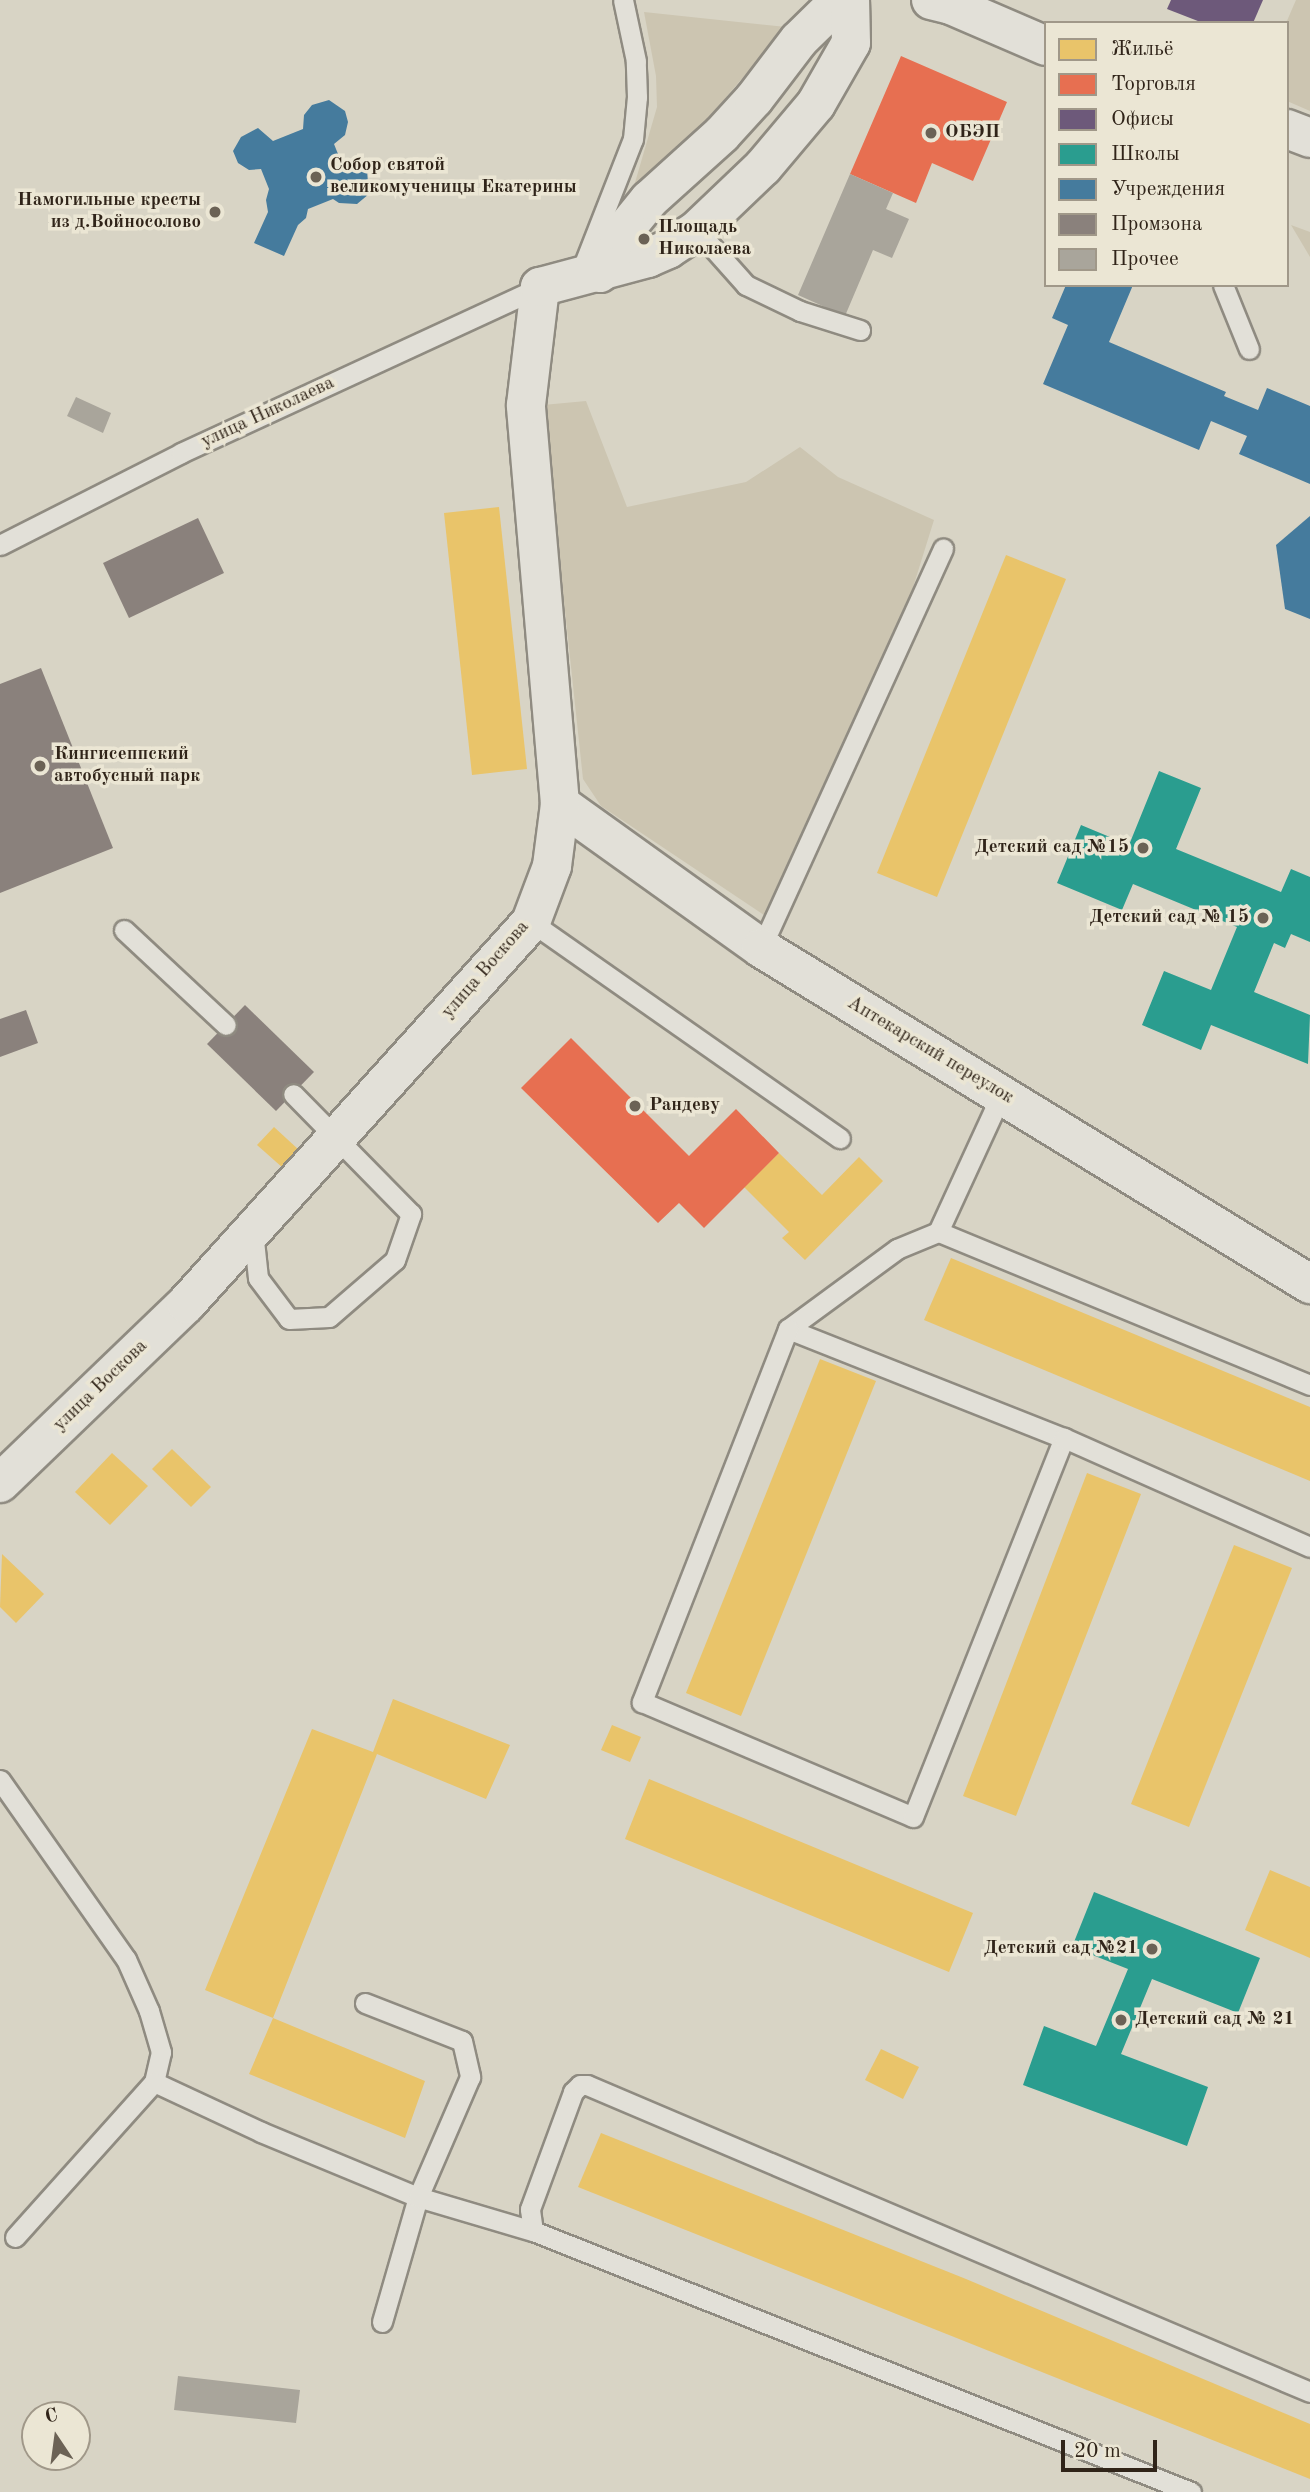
<!DOCTYPE html>
<html>
<head>
<meta charset="utf-8">
<style>
  body { margin:0 }
  #map { position:relative; width:1310px; height:2492px; overflow:hidden; background:#d8d4c5; font-family:"Old Standard TT",serif }
  div>[style] { position:absolute }
  .green>* { inset:0; background:#ccc5b1 }
  .homes>* { inset:0; background:#e9c46a }
  .shops>* { inset:0; background:#e76f51 }
  .offices>* { inset:0; background:#6d597a }
  .schools>* { inset:0; background:#2a9d8f }
  .public>* { inset:0; background:#457b9d }
  .industry>* { inset:0; background:#8a817c }
  .building>* { inset:0; background:#a9a59b }
  .roads { filter:drop-shadow(2px 0 #8f8b81) drop-shadow(-2px 0 #8f8b81) drop-shadow(0 2px #8f8b81) drop-shadow(0 -2px #8f8b81) }
  .lane>* { height:19px; margin:-9.5px; padding:0 9.5px; transform-origin:9.5px; border-radius:9.5px; background:#e2e0d8 }
  .street>* { height:38px; margin:-19px; padding:0 19px; transform-origin:19px; border-radius:19px; background:#e2e0d8 }
  .secondary>* { height:38px; margin:-19px; padding:0 19px; transform-origin:19px; border-radius:19px; background:#e2e0d8 }
  .dots>* { width:19px; height:19px; translate:-50% -50%; box-sizing:border-box; border:4px solid #ebe6d4; border-radius:50% }
  span { translate:-50% -50%; white-space:nowrap; text-align:center; line-height:1.15; -webkit-text-stroke:7px #ebe6d4; paint-order:stroke }
  .poi-label { font-size:19px; color:#302419; font-weight:700 }
  .left { translate:0 -50%; text-align:left }
  .right { translate:-100% -50%; text-align:right }
  .street-label { font-size:19px; color:#302419 }
  .legend { position:absolute; left:1044px; top:21px; width:245px; height:266px; box-sizing:border-box; background:#ebe6d4; border:2px solid #a09889; margin:0; padding:9px 12px; list-style:none; font-size:21px; color:#302419 }
  .legend li { display:flex; align-items:center; gap:14px; height:35px }
  .legend b { width:35px; border:2px solid #a09889 }
  .north { position:absolute; left:21px; top:2401px; width:70px; height:70px; box-sizing:border-box; background:#ebe6d4; border:2px solid #a09889; border-radius:50%; rotate:347deg; font-size:19px; font-weight:700; line-height:28px; text-align:center; color:#302419 }
  .north::after { content:''; display:block; margin:auto; width:24px; height:32px; background:#6b6255; clip-path:polygon(50% 0,100% 100%,50% 72%,0 100%) }
  .scale { position:absolute; left:1061px; top:2440px; width:96px; height:32px; box-sizing:border-box; border:4px solid #302419; border-top:0; padding-left:9px; font-size:21px; line-height:24px; white-space:nowrap; color:#302419; -webkit-text-stroke:5px #ebe6d4; paint-order:stroke }
</style>
</head>
<body>
<div id="map">
  <div class="green">
    <i style="clip-path:polygon(1296px 0,1310px 0,1310px 111px,1287px 101px,1286px 23px)"></i>
    <i style="clip-path:polygon(644px 12px,786px 27px,704px 123px,632px 193px,657px 107px,656px 76px)"></i>
    <i style="clip-path:polygon(1291px 225px,1310px 232px,1310px 257px)"></i>
    <i style="clip-path:polygon(586px 401px,627px 507px,746px 482px,800px 447px,838px 477px,934px 520px,886px 674px,773px 921px,601px 806px,583px 779px,543px 405px)"></i>
  </div>
  <div class="homes">
    <i style="clip-path:polygon(499px 507px,527px 769px,472px 775px,444px 513px)"></i>
    <i style="clip-path:polygon(1006px 555px,1066px 579px,937px 897px,877px 873px)"></i>
    <i style="clip-path:polygon(274px 1127px,299px 1150px,283px 1168px,257px 1145px)"></i>
    <i style="clip-path:polygon(779px 1153px,822px 1195px,859px 1157px,883px 1181px,805px 1260px,782px 1238px,789px 1232px,744px 1187px)"></i>
    <i style="clip-path:polygon(951px 1258px,1310px 1407px,1310px 1481px,924px 1320px)"></i>
    <i style="clip-path:polygon(820px 1359px,876px 1381px,741px 1716px,686px 1693px)"></i>
    <i style="clip-path:polygon(172px 1449px,211px 1487px,191px 1507px,152px 1469px)"></i>
    <i style="clip-path:polygon(112px 1453px,148px 1486px,110px 1525px,75px 1492px)"></i>
    <i style="clip-path:polygon(1087px 1473px,1141px 1494px,1016px 1816px,963px 1796px)"></i>
    <i style="clip-path:polygon(1234px 1545px,1292px 1568px,1189px 1827px,1131px 1804px)"></i>
    <i style="clip-path:polygon(2px 1554px,44px 1594px,16px 1623px,0 1607px)"></i>
    <i style="clip-path:polygon(393px 1699px,510px 1745px,486px 1799px,377px 1754px,273px 2018px,425px 2081px,405px 2138px,249px 2074px,273px 2018px,205px 1990px,312px 1729px,373px 1752px)"></i>
    <i style="clip-path:polygon(612px 1725px,641px 1737px,630px 1762px,601px 1750px)"></i>
    <i style="clip-path:polygon(649px 1779px,973px 1913px,949px 1972px,625px 1839px)"></i>
    <i style="clip-path:polygon(1270px 1870px,1310px 1887px,1310px 1958px,1245px 1930px)"></i>
    <i style="clip-path:polygon(881px 2049px,919px 2067px,903px 2099px,865px 2080px)"></i>
    <i style="clip-path:polygon(601px 2133px,966px 2279px,1310px 2424px,1310px 2479px,578px 2187px)"></i>
  </div>
  <div class="shops">
    <i style="clip-path:polygon(901px 56px,1007px 102px,973px 181px,932px 163px,916px 203px,850px 174px)"></i>
    <i style="clip-path:polygon(571px 1038px,689px 1156px,736px 1109px,779px 1153px,704px 1228px,679px 1203px,658px 1223px,521px 1088px)"></i>
  </div>
  <div class="offices">
    <i style="clip-path:polygon(1171px 0,1263px 0,1253px 23px,1203px 23px,1167px 9px)"></i>
  </div>
  <div class="schools">
    <i style="clip-path:polygon(1159px 771px,1201px 788px,1176px 849px,1281px 892px,1291px 869px,1310px 877px,1310px 942px,1291px 934px,1285px 948px,1274px 943px,1254px 992px,1310px 1015px,1308px 1064px,1211px 1025px,1201px 1050px,1142px 1025px,1164px 971px,1211px 990px,1237px 927px,1133px 884px,1122px 910px,1057px 883px,1081px 825px,1129px 845px)"></i>
    <i style="clip-path:polygon(1094px 1892px,1260px 1958px,1238px 2013px,1152px 1979px,1121px 2054px,1208px 2087px,1187px 2146px,1023px 2085px,1044px 2026px,1096px 2046px,1128px 1969px,1072px 1947px)"></i>
  </div>
  <div class="public">
    <i style="clip-path:polygon(329px 100px,345px 111px,348px 122px,345px 135px,334px 144px,342px 164px,354px 163px,367px 171px,369px 194px,357px 204px,339px 203px,333px 199px,308px 209px,306px 218px,298px 225px,284px 256px,254px 243px,268px 212px,266px 200px,269px 189px,261px 169px,249px 170px,238px 163px,233px 151px,241px 137px,258px 128px,273px 141px,303px 129px,304px 115px,312px 105px)"></i>
    <i style="clip-path:polygon(1066px 285px,1133px 285px,1109px 342px,1226px 392px,1224px 396px,1258px 410px,1267px 388px,1310px 406px,1310px 484px,1239px 454px,1247px 436px,1211px 421px,1199px 450px,1043px 384px,1068px 325px,1052px 318px)"></i>
    <i style="clip-path:polygon(1310px 516px,1310px 619px,1285px 609px,1276px 545px)"></i>
  </div>
  <div class="industry">
    <i style="clip-path:polygon(198px 518px,224px 573px,129px 618px,103px 563px)"></i>
    <i style="clip-path:polygon(41px 668px,113px 848px,0 893px,0 684px)"></i>
    <i style="clip-path:polygon(245px 1005px,314px 1072px,276px 1111px,207px 1044px)"></i>
    <i style="clip-path:polygon(26px 1010px,38px 1043px,0 1057px,0 1019px)"></i>
  </div>
  <div class="building">
    <i style="clip-path:polygon(850px 174px,893px 193px,886px 209px,909px 219px,892px 258px,873px 250px,845px 316px,798px 295px)"></i>
    <i style="clip-path:polygon(76px 397px,111px 413px,103px 433px,67px 416px)"></i>
    <i style="clip-path:polygon(178px 2376px,300px 2390px,296px 2423px,174px 2410px)"></i>
  </div>
  <div class="roads">
    <div class="lane">
      <i style="left:697px;top:230px;width:74px;rotate:48.3deg"></i>
      <i style="left:746px;top:285px;width:60px;rotate:25.7deg"></i>
      <i style="left:800px;top:311px;width:63px;rotate:17.6deg"></i>
      <i style="left:580px;top:274px;width:145px;rotate:-68.6deg"></i>
      <i style="left:633px;top:139px;width:42px;rotate:-84.6deg"></i>
      <i style="left:637px;top:97px;width:36px;rotate:-92deg"></i>
      <i style="left:636px;top:61px;width:62px;rotate:-102deg"></i>
      <i style="left:1223px;top:285px;width:69px;rotate:67.9deg"></i>
      <i style="left:0;top:545px;width:203px;rotate:-26.9deg"></i>
      <i style="left:181px;top:453px;width:396px;rotate:-24.8deg"></i>
      <i style="left:531px;top:922px;width:377px;rotate:35deg"></i>
      <i style="left:124px;top:930px;width:139px;rotate:43deg"></i>
      <i style="left:761px;top:948px;width:439px;rotate:-65.5deg"></i>
      <i style="left:253px;top:1231px;width:47px;rotate:83.9deg"></i>
      <i style="left:258px;top:1278px;width:51px;rotate:52.9deg"></i>
      <i style="left:289px;top:1319px;width:40px;rotate:-2.9deg"></i>
      <i style="left:329px;top:1317px;width:87px;rotate:-40.8deg"></i>
      <i style="left:395px;top:1260px;width:49px;rotate:-70.8deg"></i>
      <i style="left:411px;top:1214px;width:168px;rotate:-134.5deg"></i>
      <i style="left:938px;top:1232px;width:151px;rotate:-65.3deg"></i>
      <i style="left:788px;top:1329px;width:297px;rotate:21.6deg"></i>
      <i style="left:1310px;top:1385px;width:402px;rotate:-157.6deg"></i>
      <i style="left:938px;top:1232px;width:44px;rotate:157.5deg"></i>
      <i style="left:897px;top:1249px;width:135px;rotate:143.7deg"></i>
      <i style="left:788px;top:1329px;width:401px;rotate:111.4deg"></i>
      <i style="left:642px;top:1702px;width:294px;rotate:23deg"></i>
      <i style="left:913px;top:1817px;width:408px;rotate:-68.3deg"></i>
      <i style="left:1064px;top:1438px;width:269px;rotate:23.9deg"></i>
      <i style="left:0;top:1780px;width:219px;rotate:54.9deg"></i>
      <i style="left:126px;top:1959px;width:57px;rotate:66.1deg"></i>
      <i style="left:149px;top:2011px;width:43px;rotate:73.7deg"></i>
      <i style="left:161px;top:2052px;width:31px;rotate:103deg"></i>
      <i style="left:365px;top:2003px;width:104px;rotate:21.4deg"></i>
      <i style="left:462px;top:2041px;width:37px;rotate:77deg"></i>
      <i style="left:470px;top:2077px;width:131px;rotate:113.4deg"></i>
      <i style="left:418px;top:2197px;width:130px;rotate:106.1deg"></i>
      <i style="left:15px;top:2237px;width:208px;rotate:-48.1deg"></i>
      <i style="left:154px;top:2082px;width:118px;rotate:25deg"></i>
      <i style="left:261px;top:2132px;width:170px;rotate:22.5deg"></i>
      <i style="left:418px;top:2197px;width:120px;rotate:16.5deg"></i>
      <i style="left:1191px;top:2492px;width:708px;rotate:-158.36deg"></i>
      <i style="left:533px;top:2231px;width:22px;rotate:-98deg"></i>
      <i style="left:530px;top:2209px;width:125px;rotate:-69.8deg"></i>
      <i style="left:573px;top:2092px;width:10px;rotate:-45deg"></i>
      <i style="left:580px;top:2085px;width:7px"></i>
      <i style="left:587px;top:2085px;width:785px;rotate:23.01deg"></i>
    </div>
    <div class="street">
      <i style="left:600px;top:273px;width:41px;rotate:-62.2deg"></i>
      <i style="left:619px;top:237px;width:48px;rotate:-51deg"></i>
      <i style="left:649px;top:200px;width:98px;rotate:-42.1deg"></i>
      <i style="left:722px;top:134px;width:47px;rotate:-47.6deg"></i>
      <i style="left:754px;top:99px;width:74px;rotate:-52.7deg"></i>
      <i style="left:799px;top:40px;width:57px;rotate:-44.3deg"></i>
      <i style="left:560px;top:804px;width:247px;rotate:35.6deg"></i>
      <i style="left:761px;top:948px;width:644px;rotate:31.47deg"></i>
      <i style="left:0;top:1483px;width:258px;rotate:-43.9deg"></i>
      <i style="left:186px;top:1304px;width:515px;rotate:-47.91deg"></i>
      <i style="left:531px;top:922px;width:60px;rotate:-69.4deg"></i>
      <i style="left:552px;top:866px;width:63px;rotate:-82.6deg"></i>
      <i style="left:560px;top:804px;width:400px;rotate:-94.9deg"></i>
      <i style="left:526px;top:405px;width:119px;rotate:-83.2deg"></i>
      <i style="left:540px;top:287px;width:112px;rotate:-15deg"></i>
      <i style="left:648px;top:258px;width:22px;rotate:-24deg"></i>
      <i style="left:668px;top:249px;width:35px;rotate:-33deg"></i>
      <i style="left:697px;top:230px;width:91px;rotate:-43.7deg"></i>
      <i style="left:763px;top:167px;width:82px;rotate:-49.9deg"></i>
      <i style="left:816px;top:104px;width:70px;rotate:-60.2deg"></i>
      <i style="left:851px;top:43px;width:43px;rotate:-91.3deg"></i>
    </div>
    <div class="secondary">
      <i style="left:931px;top:0;width:21px;rotate:14deg"></i>
      <i style="left:951px;top:5px;width:103px;rotate:23.3deg"></i>
      <i style="left:1287px;top:129px;width:25px;rotate:21deg"></i>
    </div>
  </div>
  <div class="dots">
    <i style="left:931px;top:133px;background:#6b6255"></i>
    <i style="left:316px;top:177px;background:#6b6255"></i>
    <i style="left:215px;top:212px;background:#6b6255"></i>
    <i style="left:644px;top:239px;background:#6b6255"></i>
    <i style="left:40px;top:766px;background:#6b6255"></i>
    <i style="left:1143px;top:848px;background:#6b6255"></i>
    <i style="left:1263px;top:918px;background:#6b6255"></i>
    <i style="left:635px;top:1106px;background:#6b6255"></i>
    <i style="left:1152px;top:1949px;background:#6b6255"></i>
    <i style="left:1121px;top:2020px;background:#6b6255"></i>
  </div>
  <div class="poi-label">
    <span class="left" style="left:945px;top:133px">ОБЭП</span>
    <span class="left" style="left:330px;top:177px">Собор святой<br>великомученицы Екатерины</span>
    <span class="right" style="left:201px;top:212px">Намогильные кресты<br>из д.Войносолово</span>
    <span class="left" style="left:658px;top:239px">Площадь<br>Николаева</span>
    <span class="left" style="left:54px;top:766px">Кингисеппский<br>автобусный парк</span>
    <span class="right" style="left:1129px;top:848px">Детский сад №15</span>
    <span class="right" style="left:1249px;top:918px">Детский сад № 15</span>
    <span class="left" style="left:649px;top:1106px">Рандеву</span>
    <span class="right" style="left:1138px;top:1949px">Детский сад №21</span>
    <span class="left" style="left:1135px;top:2020px">Детский сад № 21</span>
  </div>
  <div class="street-label">
    <span style="left:268px;top:413px;rotate:-25deg">улица Николаева</span>
    <span style="left:486px;top:970px;rotate:-49deg">улица Воскова</span>
    <span style="left:930px;top:1051px;rotate:31deg">Аптекарский переулок</span>
    <span style="left:101px;top:1386px;rotate:-44deg">улица Воскова</span>
  </div>
  <ul class="legend">
  <li><b style="height:19px;background:#e9c46a"></b>Жильё</li>
  <li><b style="height:19px;background:#e76f51"></b>Торговля</li>
  <li><b style="height:19px;background:#6d597a"></b>Офисы</li>
  <li><b style="height:19px;background:#2a9d8f"></b>Школы</li>
  <li><b style="height:19px;background:#457b9d"></b>Учреждения</li>
  <li><b style="height:19px;background:#8a817c"></b>Промзона</li>
  <li><b style="height:19px;background:#a9a59b"></b>Прочее</li>
  </ul>
  <div class="north">С</div>
  <div class="scale">20 m</div>
</div>
</body>
</html>
